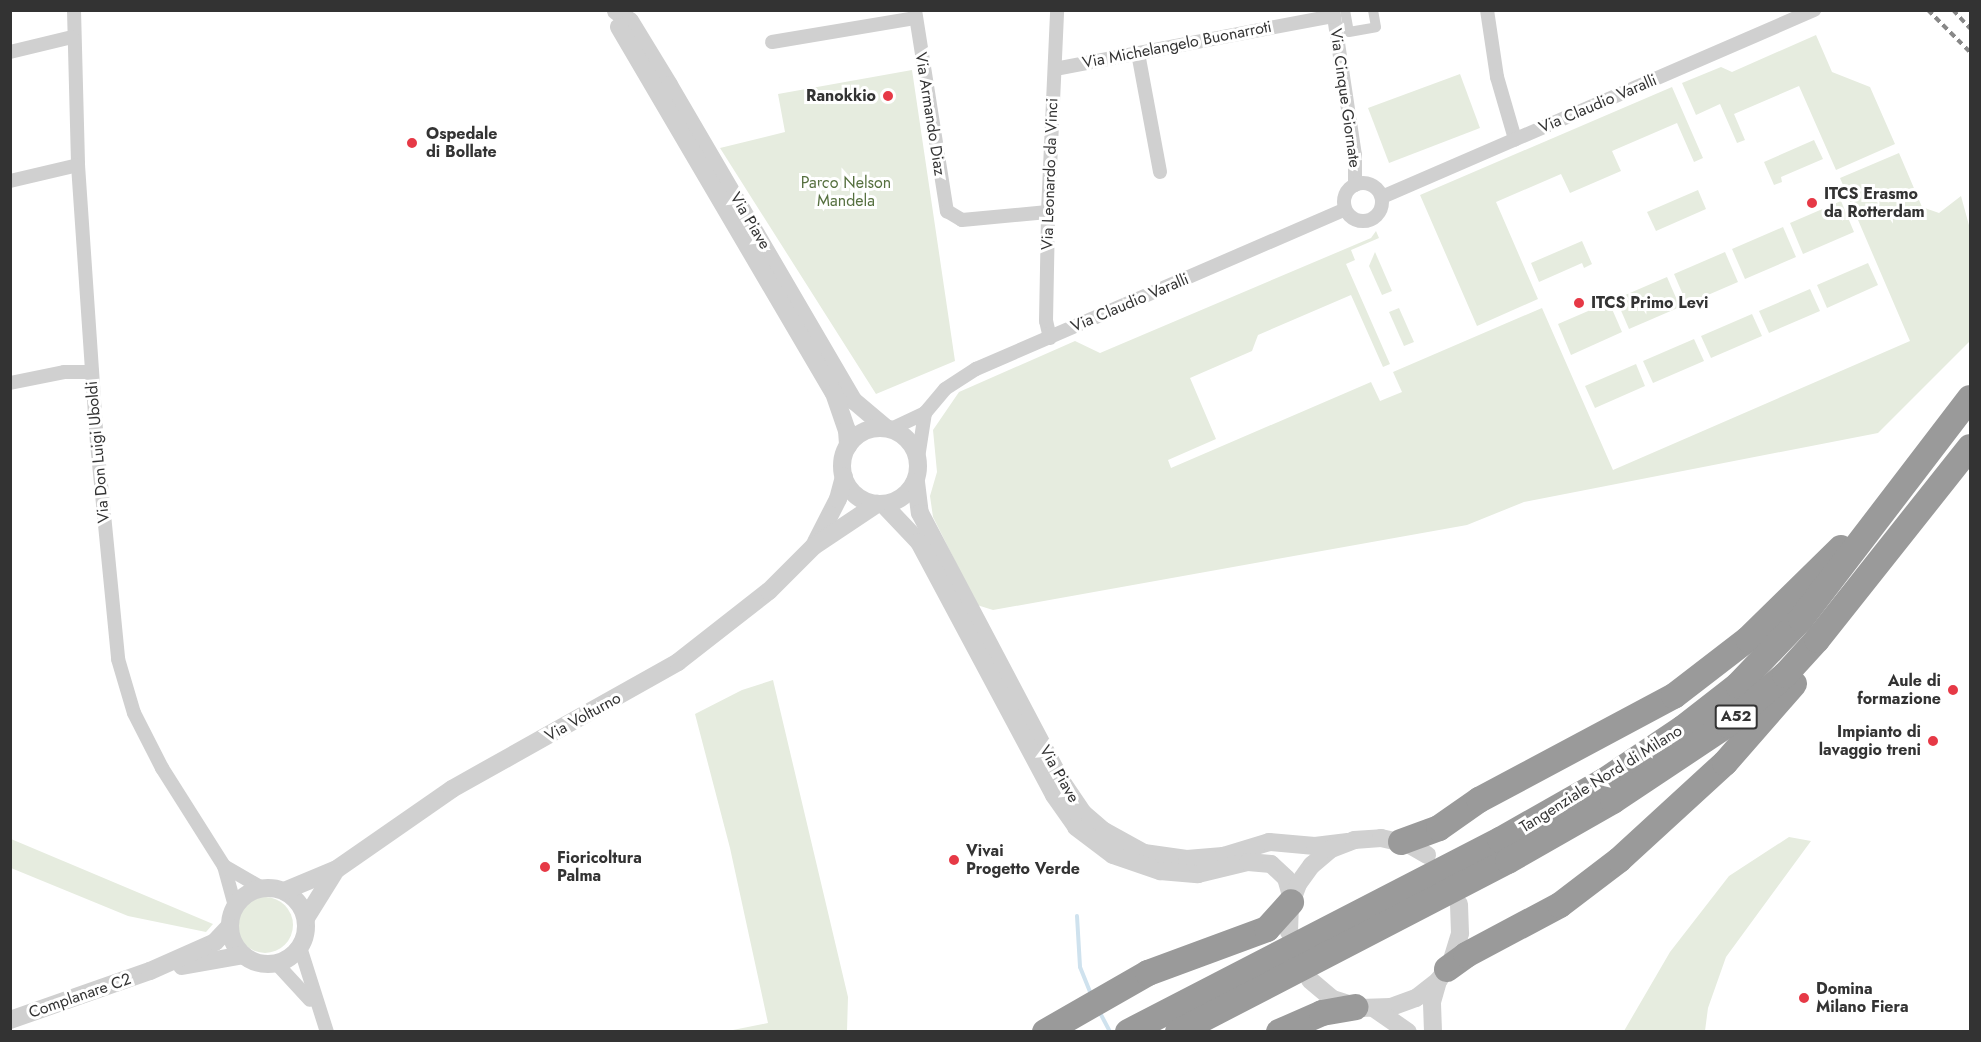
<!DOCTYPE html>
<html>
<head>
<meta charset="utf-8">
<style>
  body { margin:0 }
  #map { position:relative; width:1981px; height:1042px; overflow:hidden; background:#fff; font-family:Jost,sans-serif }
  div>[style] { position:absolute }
  .green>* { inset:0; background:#e6ecdf }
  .round { border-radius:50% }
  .stream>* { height:4px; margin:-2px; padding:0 2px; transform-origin:2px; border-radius:2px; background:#cfe2ee }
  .pedestrian>* { height:10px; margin:-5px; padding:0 5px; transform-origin:5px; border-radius:5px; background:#d0d0d0 }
  .minor>* { height:14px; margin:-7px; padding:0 7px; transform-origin:7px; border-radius:7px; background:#d0d0d0 }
  .minor>.ring { margin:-7px; padding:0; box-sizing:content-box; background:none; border:14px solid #d0d0d0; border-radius:50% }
  .tertiary>* { height:18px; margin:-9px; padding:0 9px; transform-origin:9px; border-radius:9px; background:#d0d0d0 }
  .tertiary>.ring { margin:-9px; padding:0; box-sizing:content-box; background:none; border:18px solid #d0d0d0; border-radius:50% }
  .motorway>* { height:26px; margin:-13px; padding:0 13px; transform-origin:13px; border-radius:13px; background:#9a9a9a }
  .rail>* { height:4px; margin-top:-2px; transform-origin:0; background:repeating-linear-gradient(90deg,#888 0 6px,transparent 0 10.5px) }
  .dots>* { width:16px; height:16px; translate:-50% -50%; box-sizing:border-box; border:3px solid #fff; border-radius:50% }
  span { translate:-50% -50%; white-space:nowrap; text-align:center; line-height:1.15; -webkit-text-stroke:6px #fff; paint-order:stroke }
  .shield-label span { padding:2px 4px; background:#fff; border:2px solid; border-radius:4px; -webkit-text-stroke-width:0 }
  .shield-label { font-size:15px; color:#333; font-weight:700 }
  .street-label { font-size:16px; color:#333 }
  .poi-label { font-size:16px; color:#333; font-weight:700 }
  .right { translate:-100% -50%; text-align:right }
  .left { translate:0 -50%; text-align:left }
  .park-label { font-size:16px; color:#56703f }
  .frame { position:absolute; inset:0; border:12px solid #333; pointer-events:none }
</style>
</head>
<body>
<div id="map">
  <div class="green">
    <i style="clip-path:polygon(1816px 35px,1832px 72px,1870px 87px,1895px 144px,1836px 170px,1799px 86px,1734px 114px,1745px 140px,1737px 143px,1720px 104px,1696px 115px,1682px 83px,1721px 67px,1732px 72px)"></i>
    <i style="clip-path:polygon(912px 70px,955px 361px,876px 394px,720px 148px,785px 132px,778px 94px)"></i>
    <i style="clip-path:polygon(1460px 74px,1480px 128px,1389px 163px,1368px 108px)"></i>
    <i style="clip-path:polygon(1672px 87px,1703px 158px,1694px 162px,1677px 123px,1612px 151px,1621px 171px,1570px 193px,1561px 174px,1496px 202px,1538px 299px,1477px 326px,1420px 195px)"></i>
    <i style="clip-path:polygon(1814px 140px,1823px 159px,1781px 177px,1782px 182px,1774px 185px,1764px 162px)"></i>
    <i style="clip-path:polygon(1899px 153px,1922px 207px,1939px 213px,1961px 196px,1970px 229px,1970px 341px,1878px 433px,1524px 502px,1467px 525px,993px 610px,977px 605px,933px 517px,930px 496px,937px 472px,933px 430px,959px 392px,1075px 341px,1100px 353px,1371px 238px,1376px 231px,1379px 238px,1351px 250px,1355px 260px,1346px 264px,1390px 364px,1383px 367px,1351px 295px,1258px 335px,1252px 351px,1190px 378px,1216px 439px,1168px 460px,1171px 468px,1371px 382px,1380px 401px,1402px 392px,1393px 372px,1542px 308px,1613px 470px,1910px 341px,1840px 178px)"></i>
    <i style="clip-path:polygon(1698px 190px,1706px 209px,1656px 231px,1647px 212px)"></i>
    <i style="clip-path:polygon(1841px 201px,1854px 232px,1803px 254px,1790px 223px)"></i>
    <i style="clip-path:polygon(1783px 227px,1796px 257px,1745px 279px,1732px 249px)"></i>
    <i style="clip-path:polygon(1582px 241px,1592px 264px,1584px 268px,1582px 263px,1539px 282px,1531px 263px)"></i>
    <i style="clip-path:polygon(1375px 252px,1392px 291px,1382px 295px,1369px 266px)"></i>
    <i style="clip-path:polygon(1725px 252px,1738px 282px,1687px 304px,1674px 274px)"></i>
    <i style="clip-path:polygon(1868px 263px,1878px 285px,1827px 308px,1817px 285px)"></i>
    <i style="clip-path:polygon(1667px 277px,1680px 307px,1629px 329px,1616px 299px)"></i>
    <i style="clip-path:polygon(1810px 289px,1820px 311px,1769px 333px,1759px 311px)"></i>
    <i style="clip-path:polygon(1609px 302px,1622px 332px,1571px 355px,1558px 324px)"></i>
    <i style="clip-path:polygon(1399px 308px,1414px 342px,1404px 346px,1389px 312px)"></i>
    <i style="clip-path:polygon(1752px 314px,1762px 336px,1711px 358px,1701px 336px)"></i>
    <i style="clip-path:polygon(1694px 339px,1704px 361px,1653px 383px,1643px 361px)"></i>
    <i style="clip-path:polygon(1636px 364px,1645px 386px,1595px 408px,1585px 386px)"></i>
    <i style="clip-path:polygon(773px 680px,848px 997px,847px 1031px,728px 1031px,768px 1023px,730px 848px,695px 714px,742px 690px)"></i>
    <i style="clip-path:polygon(1789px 837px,1811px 841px,1726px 957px,1708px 1008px,1705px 1031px,1624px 1031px,1670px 952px,1729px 876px)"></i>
    <i style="clip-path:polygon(10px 839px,11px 839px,213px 924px,206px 932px,128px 916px,11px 868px)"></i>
    <i class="round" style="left:237px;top:897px;width:56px;height:56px"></i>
  </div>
  <div class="stream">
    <i style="left:1077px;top:916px;width:51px;rotate:86.6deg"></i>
    <i style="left:1080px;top:967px;width:31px;rotate:68deg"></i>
    <i style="left:1099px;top:1011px;width:24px;rotate:62deg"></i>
  </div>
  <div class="pedestrian">
    <i style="left:1345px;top:10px;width:22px;rotate:80deg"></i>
    <i style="left:1349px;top:32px;width:27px;rotate:-10deg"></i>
    <i style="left:1376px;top:27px;width:17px;rotate:-100deg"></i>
  </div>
  <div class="minor">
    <i style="left:74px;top:10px;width:155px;rotate:88.5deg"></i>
    <i style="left:78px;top:165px;width:279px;rotate:86.1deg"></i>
    <i style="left:97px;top:443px;width:217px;rotate:84.4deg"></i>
    <i style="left:118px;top:659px;width:56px;rotate:73.5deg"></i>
    <i style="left:134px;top:713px;width:62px;rotate:63deg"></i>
    <i style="left:162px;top:768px;width:116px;rotate:57.7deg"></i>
    <i style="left:224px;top:866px;width:41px;rotate:74.6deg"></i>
    <i style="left:915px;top:10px;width:204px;rotate:81deg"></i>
    <i style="left:947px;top:211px;width:17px;rotate:31deg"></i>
    <i style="left:962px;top:220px;width:86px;rotate:-5.3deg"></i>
    <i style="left:1333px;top:10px;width:147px;rotate:81.4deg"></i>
    <i style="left:1355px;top:155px;width:30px;rotate:90deg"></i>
    <i style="left:1487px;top:10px;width:68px;rotate:81.5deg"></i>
    <i style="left:1497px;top:77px;width:65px;rotate:73.8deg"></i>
    <i style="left:772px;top:42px;width:146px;rotate:-9.5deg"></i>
    <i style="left:10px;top:52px;width:64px;rotate:-13.6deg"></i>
    <i style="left:1138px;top:53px;width:121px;rotate:79.5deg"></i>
    <i style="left:1055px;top:69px;width:284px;rotate:-10.8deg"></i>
    <i style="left:10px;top:181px;width:70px;rotate:-13.2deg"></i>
    <i class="ring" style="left:1344px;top:183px;width:24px;height:24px"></i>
    <i style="left:1382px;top:197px;width:471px;rotate:-23.4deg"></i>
    <i style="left:1050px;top:338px;width:17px;rotate:-103deg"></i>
    <i style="left:1046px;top:321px;width:109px;rotate:-88.9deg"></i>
    <i style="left:1048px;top:212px;width:202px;rotate:-87.4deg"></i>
    <i style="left:10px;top:383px;width:55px;rotate:-11.5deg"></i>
    <i style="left:64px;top:372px;width:28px"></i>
    <i style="left:891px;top:429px;width:38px;rotate:-25deg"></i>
    <i style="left:925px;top:413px;width:31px;rotate:-50deg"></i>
    <i style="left:945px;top:389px;width:37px;rotate:-33deg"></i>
    <i style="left:976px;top:369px;width:402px;rotate:-23.4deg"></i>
    <i style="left:918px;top:458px;width:46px;rotate:-81.2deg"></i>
    <i style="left:224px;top:866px;width:44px;rotate:30.1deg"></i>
    <i style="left:300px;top:947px;width:89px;rotate:72.4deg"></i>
    <i style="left:276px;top:963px;width:50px;rotate:47.4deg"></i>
  </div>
  <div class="tertiary">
    <i style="left:616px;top:11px;width:17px;rotate:36deg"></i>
    <i style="left:630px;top:21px;width:75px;rotate:58.6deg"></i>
    <i style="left:669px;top:85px;width:366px;rotate:59.7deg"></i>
    <i style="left:854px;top:401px;width:42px;rotate:40.2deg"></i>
    <i style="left:619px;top:27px;width:424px;rotate:59.6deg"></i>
    <i style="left:834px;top:393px;width:39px;rotate:71deg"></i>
    <i style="left:847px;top:430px;width:16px;rotate:86deg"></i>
    <i class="ring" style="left:842px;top:428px;width:58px;height:58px"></i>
    <i style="left:916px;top:482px;width:31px;rotate:83deg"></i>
    <i style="left:920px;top:513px;width:301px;rotate:62.2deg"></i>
    <i style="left:1060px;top:779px;width:41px;rotate:55.9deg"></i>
    <i style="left:1083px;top:813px;width:28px;rotate:41deg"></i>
    <i style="left:1104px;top:831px;width:46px;rotate:28.8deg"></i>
    <i style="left:1144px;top:853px;width:43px;rotate:7.9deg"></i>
    <i style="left:1187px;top:859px;width:36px;rotate:-5deg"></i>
    <i style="left:1223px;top:856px;width:48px;rotate:-16.9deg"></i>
    <i style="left:1269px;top:842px;width:46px;rotate:5deg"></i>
    <i style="left:1315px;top:846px;width:33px;rotate:-7deg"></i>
    <i style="left:883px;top:504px;width:52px;rotate:46.5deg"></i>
    <i style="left:919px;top:542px;width:287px;rotate:61.9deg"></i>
    <i style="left:1054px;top:795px;width:39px;rotate:55deg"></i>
    <i style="left:1076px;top:827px;width:46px;rotate:37.1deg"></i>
    <i style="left:1113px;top:855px;width:50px;rotate:18.8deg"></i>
    <i style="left:1160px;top:871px;width:38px;rotate:5deg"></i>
    <i style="left:1198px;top:874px;width:51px;rotate:-13.5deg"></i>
    <i style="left:1248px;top:862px;width:23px;rotate:5deg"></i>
    <i style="left:1271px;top:864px;width:21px;rotate:43deg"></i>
    <i style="left:1286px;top:878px;width:22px;rotate:74deg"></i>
    <i style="left:816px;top:542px;width:48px;rotate:-62.9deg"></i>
    <i style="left:838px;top:499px;width:23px;rotate:-75deg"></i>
    <i class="ring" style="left:230px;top:888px;width:58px;height:58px"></i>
    <i style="left:284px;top:891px;width:57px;rotate:-22.5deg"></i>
    <i style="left:337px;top:869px;width:140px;rotate:-34.8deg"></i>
    <i style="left:452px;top:789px;width:259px;rotate:-29.3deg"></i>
    <i style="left:678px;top:662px;width:115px;rotate:-38deg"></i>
    <i style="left:769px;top:591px;width:64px;rotate:-45deg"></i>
    <i style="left:814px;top:546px;width:76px;rotate:-33.7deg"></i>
    <i style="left:306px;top:918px;width:53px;rotate:-58.1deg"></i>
    <i style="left:1289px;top:932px;width:26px;rotate:-88deg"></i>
    <i style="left:1290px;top:906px;width:23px;rotate:-70deg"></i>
    <i style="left:1298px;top:884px;width:24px;rotate:-54deg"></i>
    <i style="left:1312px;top:865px;width:25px;rotate:-40deg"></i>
    <i style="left:1331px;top:849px;width:25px;rotate:-21deg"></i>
    <i style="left:1354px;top:840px;width:27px;rotate:-4deg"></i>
    <i style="left:1381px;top:838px;width:28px;rotate:13deg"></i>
    <i style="left:1408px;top:844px;width:22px;rotate:30deg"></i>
    <i style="left:182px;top:966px;width:62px;rotate:-10.2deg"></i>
    <i style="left:1310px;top:980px;width:30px;rotate:40deg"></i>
    <i style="left:1333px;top:999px;width:28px;rotate:18deg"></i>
    <i style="left:1360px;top:1008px;width:31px;rotate:-2deg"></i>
    <i style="left:1391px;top:1007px;width:27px;rotate:-20deg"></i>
    <i style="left:1416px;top:998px;width:28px;rotate:-38deg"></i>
    <i style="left:1438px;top:981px;width:22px;rotate:-54deg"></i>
    <i style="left:1451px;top:963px;width:31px;rotate:-73deg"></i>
    <i style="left:1460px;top:933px;width:29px;rotate:-92deg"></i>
    <i style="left:1375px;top:1009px;width:40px;rotate:34.9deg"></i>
    <i style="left:10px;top:1020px;width:148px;rotate:-19.3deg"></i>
    <i style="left:150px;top:971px;width:71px;rotate:-24deg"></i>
    <i style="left:215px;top:942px;width:21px;rotate:-47deg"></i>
    <i style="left:1433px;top:1032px;width:30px;rotate:-92deg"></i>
    <i style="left:1432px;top:1002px;width:22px;rotate:-74deg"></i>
  </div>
  <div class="motorway">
    <i style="left:1401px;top:842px;width:40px;rotate:-20.2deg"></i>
    <i style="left:1439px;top:828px;width:49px;rotate:-35deg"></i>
    <i style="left:1479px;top:800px;width:221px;rotate:-28.1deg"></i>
    <i style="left:1674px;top:696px;width:93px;rotate:-37.6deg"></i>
    <i style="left:1748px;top:639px;width:130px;rotate:-44.4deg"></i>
    <i style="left:1447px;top:969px;width:24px;rotate:-36deg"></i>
    <i style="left:1466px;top:955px;width:106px;rotate:-28deg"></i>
    <i style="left:1560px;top:905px;width:74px;rotate:-37.3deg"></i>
    <i style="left:1619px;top:860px;width:144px;rotate:-42.5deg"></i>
    <i style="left:1725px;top:763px;width:105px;rotate:-48.9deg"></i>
    <i style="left:1045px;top:1032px;width:119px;rotate:-29.8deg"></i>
    <i style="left:1148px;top:973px;width:127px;rotate:-20.3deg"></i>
    <i style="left:1267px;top:929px;width:36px;rotate:-48deg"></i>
    <i style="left:1128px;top:1032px;width:419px;rotate:-27.3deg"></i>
    <i style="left:1500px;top:840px;width:120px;rotate:-29.6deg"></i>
    <i style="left:1604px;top:781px;width:95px;rotate:-33.9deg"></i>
    <i style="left:1683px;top:728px;width:70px;rotate:-38deg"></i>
    <i style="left:1738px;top:685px;width:91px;rotate:-46.3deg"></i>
    <i style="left:1801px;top:619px;width:278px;rotate:-52.6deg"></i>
    <i style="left:1178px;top:1032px;width:372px;rotate:-27.4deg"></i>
    <i style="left:1508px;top:861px;width:121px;rotate:-29.7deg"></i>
    <i style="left:1613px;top:801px;width:137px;rotate:-33.7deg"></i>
    <i style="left:1727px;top:725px;width:77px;rotate:-40.8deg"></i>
    <i style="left:1785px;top:675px;width:47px;rotate:-47.6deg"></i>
    <i style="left:1817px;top:640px;width:246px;rotate:-51.6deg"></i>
    <i style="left:1279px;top:1032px;width:47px;rotate:-23.8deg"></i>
    <i style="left:1322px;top:1013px;width:34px;rotate:-10deg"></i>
  </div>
  <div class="rail">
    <i style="left:1928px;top:10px;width:59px;rotate:45deg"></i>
    <i style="left:1953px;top:10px;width:25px;rotate:47deg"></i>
  </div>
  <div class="dots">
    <i style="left:888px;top:96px;background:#e63946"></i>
    <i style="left:412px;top:143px;background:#e63946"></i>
    <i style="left:1812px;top:203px;background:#e63946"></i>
    <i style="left:1579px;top:303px;background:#e63946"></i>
    <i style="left:1953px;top:690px;background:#e63946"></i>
    <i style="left:1933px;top:741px;background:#e63946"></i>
    <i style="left:954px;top:860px;background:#e63946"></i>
    <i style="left:545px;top:867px;background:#e63946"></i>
    <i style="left:1804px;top:998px;background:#e63946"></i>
  </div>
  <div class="shield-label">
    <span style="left:1736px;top:717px">A52</span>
  </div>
  <div class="street-label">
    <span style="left:1177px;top:45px;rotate:-11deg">Via Michelangelo Buonarroti</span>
    <span style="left:1345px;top:98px;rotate:82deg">Via Cinque Giornate</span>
    <span style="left:1598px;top:104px;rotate:-23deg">Via Claudio Varalli</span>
    <span style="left:930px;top:114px;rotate:81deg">Via Armando Diaz</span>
    <span style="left:1050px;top:174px;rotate:-88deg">Via Leonardo da Vinci</span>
    <span style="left:750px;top:221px;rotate:59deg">Via Piave</span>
    <span style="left:1130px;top:303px;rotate:-23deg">Via Claudio Varalli</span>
    <span style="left:98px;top:452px;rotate:-95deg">Via Don Luigi Uboldi</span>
    <span style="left:583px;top:717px;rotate:-29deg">Via Volturno</span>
    <span style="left:1059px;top:774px;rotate:60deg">Via Piave</span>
    <span style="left:1601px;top:779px;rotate:-32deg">Tangenziale Nord di Milano</span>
    <span style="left:80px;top:996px;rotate:-19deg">Complanare C2</span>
  </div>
  <div class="poi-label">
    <span class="right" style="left:876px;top:96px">Ranokkio</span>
    <span class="left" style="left:426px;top:143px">Ospedale<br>di Bollate</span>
    <span class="left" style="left:1824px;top:203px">ITCS Erasmo<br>da Rotterdam</span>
    <span class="left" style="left:1591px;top:303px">ITCS Primo Levi</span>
    <span class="right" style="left:1941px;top:690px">Aule di<br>formazione</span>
    <span class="right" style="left:1921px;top:741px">Impianto di<br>lavaggio treni</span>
    <span class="left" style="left:966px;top:860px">Vivai<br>Progetto Verde</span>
    <span class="left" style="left:557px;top:867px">Fioricoltura<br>Palma</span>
    <span class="left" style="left:1816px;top:998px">Domina<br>Milano Fiera</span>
  </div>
  <div class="park-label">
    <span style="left:846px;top:192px">Parco Nelson<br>Mandela</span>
  </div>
  <div class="frame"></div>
</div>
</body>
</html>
